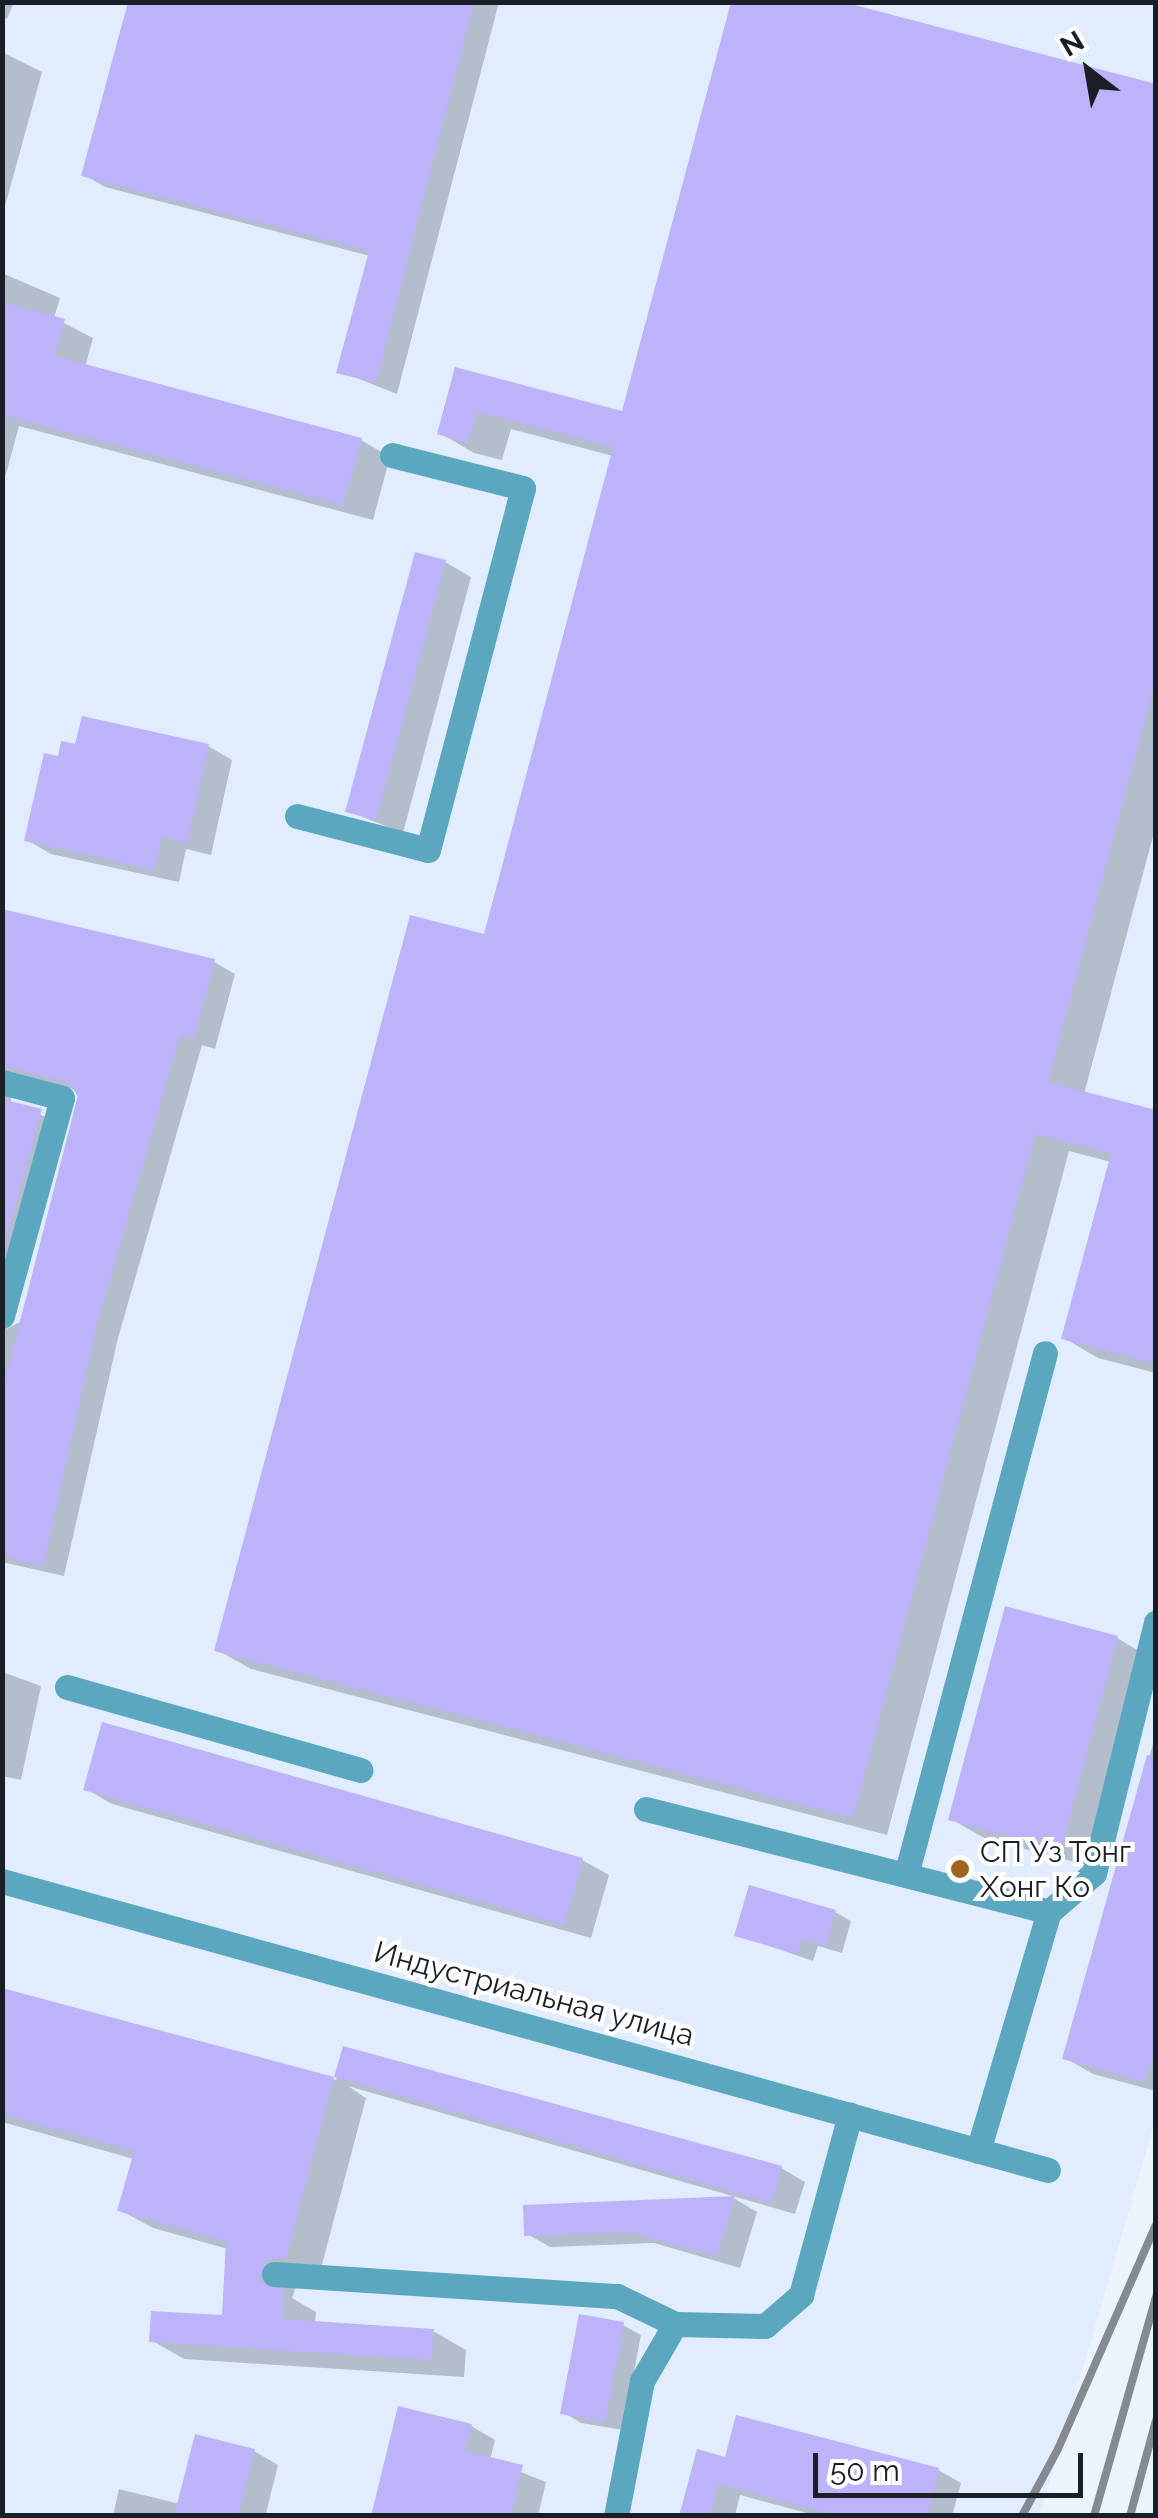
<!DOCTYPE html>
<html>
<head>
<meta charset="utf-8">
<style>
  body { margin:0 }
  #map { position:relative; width:1158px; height:2518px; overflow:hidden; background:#edf3fc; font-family:Raleway,sans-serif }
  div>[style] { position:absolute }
  .built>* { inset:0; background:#e1edfe }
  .shadow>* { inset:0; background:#0003 }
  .building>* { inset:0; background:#bdb3fb }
  .minor>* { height:25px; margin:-12.5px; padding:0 12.5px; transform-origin:12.5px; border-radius:12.5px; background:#5ba7c0 }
  .rail>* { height:8px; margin:-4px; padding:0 4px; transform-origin:4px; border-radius:4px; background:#848992 }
  .dots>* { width:28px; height:28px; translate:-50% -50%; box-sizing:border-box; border:5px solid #fff; border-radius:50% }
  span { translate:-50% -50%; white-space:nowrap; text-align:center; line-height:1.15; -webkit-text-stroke:8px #fff; paint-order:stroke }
  .poi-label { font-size:30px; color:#1a1f27 }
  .left { translate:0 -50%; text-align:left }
  .street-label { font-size:30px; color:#1a1f27 }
  .frame { position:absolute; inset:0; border:5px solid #1a1f27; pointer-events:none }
  .north { position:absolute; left:1038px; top:20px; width:100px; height:100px; -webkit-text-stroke:8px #fff; paint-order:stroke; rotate:329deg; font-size:28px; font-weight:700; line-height:40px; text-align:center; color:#1a1f27 }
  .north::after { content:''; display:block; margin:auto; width:35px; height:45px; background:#1a1f27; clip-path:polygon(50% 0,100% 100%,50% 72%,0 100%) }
  .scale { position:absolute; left:813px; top:2453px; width:270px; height:45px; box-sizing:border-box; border:5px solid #1a1f27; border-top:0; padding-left:12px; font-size:30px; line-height:35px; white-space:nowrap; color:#1a1f27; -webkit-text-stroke:8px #fff; paint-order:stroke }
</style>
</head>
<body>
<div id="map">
  <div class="built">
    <i style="clip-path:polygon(3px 3px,1155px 3px,1156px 2118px,1040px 2515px,3px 2516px)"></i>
  </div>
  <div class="shadow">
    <i style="clip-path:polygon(2px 2px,14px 2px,7px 19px,2px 17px)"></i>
    <i style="clip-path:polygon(130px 2px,499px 2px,397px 394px,339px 371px,370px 256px,105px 187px,84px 175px)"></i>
    <i style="clip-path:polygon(2px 52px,42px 72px,2px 217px)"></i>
    <i style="clip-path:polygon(1156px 87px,1156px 825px,1084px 1094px,1156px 1113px,1156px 1373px,1098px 1358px,1064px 1338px,1111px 1162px,1069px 1151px,887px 1835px,251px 1669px,217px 1650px,485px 937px,613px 456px,511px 429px,502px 460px,474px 453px,440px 433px,457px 370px,624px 414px)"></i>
    <i style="clip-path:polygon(2px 273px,60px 298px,54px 318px,93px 338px,85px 367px,361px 440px,390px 457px,373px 520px,19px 426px,2px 489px)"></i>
    <i style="clip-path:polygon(445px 562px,471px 577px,403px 833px,348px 811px)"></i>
    <i style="clip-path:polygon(208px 746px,232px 760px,211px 855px,186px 849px,179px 882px,51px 854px,27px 840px,60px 759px)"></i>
    <i style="clip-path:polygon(evenodd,2px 910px,214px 962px,235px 974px,215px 1049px,202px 1045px,118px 1338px,64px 1576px,2px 1562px,2px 910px,28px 1077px,74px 1089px,80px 1101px,20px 1322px,6px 1329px,62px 1124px,11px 1102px,11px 1083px,28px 1077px)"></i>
    <i style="clip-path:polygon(1117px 1638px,1151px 1658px,1095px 1867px,986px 1839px,951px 1819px)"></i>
    <i style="clip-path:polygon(2px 1672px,41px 1686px,21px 1780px,2px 1776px)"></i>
    <i style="clip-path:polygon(104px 1725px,582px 1860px,609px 1875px,591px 1938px,112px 1804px,86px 1789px)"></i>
    <i style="clip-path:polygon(1156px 1733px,1156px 2091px,1093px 2074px,1065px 2058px)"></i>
    <i style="clip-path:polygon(835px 1912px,851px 1921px,842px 1953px,818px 1946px,813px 1961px,737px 1935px)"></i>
    <i style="clip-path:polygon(2px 1990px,336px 2080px,344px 2049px,781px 2168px,805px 2182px,795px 2214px,348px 2086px,366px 2098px,319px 2276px,299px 2278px,292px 2298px,316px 2312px,315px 2324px,433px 2331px,466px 2350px,464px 2377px,184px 2359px,151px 2340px,225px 2318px,228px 2249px,153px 2228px,120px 2210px,134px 2159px,2px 2122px)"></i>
    <i style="clip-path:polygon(735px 2199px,757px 2212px,740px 2268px,654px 2243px,550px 2247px,527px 2234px,526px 2207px)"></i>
    <i style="clip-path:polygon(623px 2325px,641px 2335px,623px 2430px,581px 2423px,563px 2412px)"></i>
    <i style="clip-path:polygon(471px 2426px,495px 2440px,490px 2460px,546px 2482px,538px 2516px,373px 2516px)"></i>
    <i style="clip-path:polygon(197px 2437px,254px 2451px,278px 2465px,266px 2513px,275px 2516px,113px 2516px,119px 2489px,180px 2504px)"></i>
    <i style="clip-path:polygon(727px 2460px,938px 2470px,961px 2483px,952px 2516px,818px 2516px,740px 2495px,735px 2516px,682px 2516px)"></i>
  </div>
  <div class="building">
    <i style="clip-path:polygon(128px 2px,474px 2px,376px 383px,336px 373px,369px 251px,81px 176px)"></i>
    <i style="clip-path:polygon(731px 2px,843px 2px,1156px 84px,1156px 679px,1048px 1082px,1156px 1110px,1156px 1364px,1061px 1339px,1111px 1153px,1035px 1134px,853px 1818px,214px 1651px,410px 915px,484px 934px,613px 447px,477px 412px,468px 443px,437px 434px,455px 367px,622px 411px)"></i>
    <i style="clip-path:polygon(2px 302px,65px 319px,55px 356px,362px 438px,343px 505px,2px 415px)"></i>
    <i style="clip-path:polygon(415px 552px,446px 560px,376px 820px,345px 812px)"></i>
    <i style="clip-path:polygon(82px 716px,209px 744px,187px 843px,162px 837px,155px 870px,24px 841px,44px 753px,58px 756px,61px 741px,75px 744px)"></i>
    <i style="clip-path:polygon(2px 909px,215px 959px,194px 1038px,180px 1035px,97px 1325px,43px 1566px,2px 1556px,2px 1392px,78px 1095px,66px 1082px,2px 1066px)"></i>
    <i style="clip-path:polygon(2px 1099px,42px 1109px,2px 1253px)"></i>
    <i style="clip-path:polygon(1005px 1606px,1118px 1636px,1061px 1850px,948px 1820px)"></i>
    <i style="clip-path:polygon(102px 1722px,583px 1858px,564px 1925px,83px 1790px)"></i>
    <i style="clip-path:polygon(1147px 1755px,1156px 1756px,1156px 2045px,1145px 2082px,1062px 2059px)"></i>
    <i style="clip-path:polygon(749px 1885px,836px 1910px,826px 1946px,802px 1939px,797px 1954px,734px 1936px)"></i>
    <i style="clip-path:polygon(2px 1988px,334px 2077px,286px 2258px,266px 2260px,259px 2280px,284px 2291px,282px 2319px,434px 2329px,432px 2360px,149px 2342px,151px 2311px,222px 2315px,226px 2241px,117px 2211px,134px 2151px,2px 2114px)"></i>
    <i style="clip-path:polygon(343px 2046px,782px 2166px,772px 2203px,334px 2077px)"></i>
    <i style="clip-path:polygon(735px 2196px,717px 2256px,629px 2232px,524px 2236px,523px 2205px)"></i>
    <i style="clip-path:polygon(579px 2314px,624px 2322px,605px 2422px,560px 2414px)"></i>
    <i style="clip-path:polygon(398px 2406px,472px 2424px,465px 2451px,523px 2465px,511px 2516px,371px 2516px)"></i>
    <i style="clip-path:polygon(736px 2415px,939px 2468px,927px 2516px,838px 2516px,718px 2484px,710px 2516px,679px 2516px,697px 2449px,725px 2457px)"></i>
    <i style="clip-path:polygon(195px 2434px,255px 2449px,238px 2516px,174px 2516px)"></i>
  </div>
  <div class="minor">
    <i style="left:297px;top:816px;width:135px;rotate:14.5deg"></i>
    <i style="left:428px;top:850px;width:374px;rotate:-75.3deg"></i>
    <i style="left:523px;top:488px;width:135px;rotate:-165.9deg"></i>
    <i style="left:2px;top:1082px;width:62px;rotate:14.9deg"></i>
    <i style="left:62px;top:1098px;width:226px;rotate:105.4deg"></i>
    <i style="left:67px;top:1687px;width:305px;rotate:15.8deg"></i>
    <i style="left:646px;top:1809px;width:416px;rotate:14.3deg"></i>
    <i style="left:906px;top:1875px;width:540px;rotate:-75.09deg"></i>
    <i style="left:2px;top:1881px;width:1085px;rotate:15.44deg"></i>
    <i style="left:978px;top:2151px;width:249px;rotate:-73.5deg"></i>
    <i style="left:1049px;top:1912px;width:60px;rotate:-40.9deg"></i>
    <i style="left:1094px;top:1873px;width:258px;rotate:-76.1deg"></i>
    <i style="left:274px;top:2274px;width:344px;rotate:3.7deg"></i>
    <i style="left:617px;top:2296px;width:64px;rotate:25.8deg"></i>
    <i style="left:616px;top:2516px;width:137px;rotate:-79.1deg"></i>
    <i style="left:642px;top:2381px;width:66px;rotate:-59.9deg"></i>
    <i style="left:675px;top:2324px;width:90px;rotate:1.3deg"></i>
    <i style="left:765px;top:2326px;width:48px;rotate:-40.7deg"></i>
    <i style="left:801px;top:2295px;width:187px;rotate:-74.8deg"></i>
  </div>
  <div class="rail">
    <i style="left:1022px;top:2516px;width:76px;rotate:-61.8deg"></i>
    <i style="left:1058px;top:2449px;width:244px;rotate:-66.4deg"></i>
    <i style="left:1094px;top:2516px;width:228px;rotate:-74.2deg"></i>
    <i style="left:1130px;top:2516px;width:99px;rotate:-74.8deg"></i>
  </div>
  <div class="dots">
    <i style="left:960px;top:1869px;background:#9c6420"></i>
  </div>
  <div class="poi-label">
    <span class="left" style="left:980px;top:1869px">СП Уз Тонг<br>Хонг Ко</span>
  </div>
  <div class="street-label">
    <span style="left:534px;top:1994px;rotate:15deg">Индустриальная улица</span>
  </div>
  <div class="frame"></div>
  <div class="north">N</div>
  <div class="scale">50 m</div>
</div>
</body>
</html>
